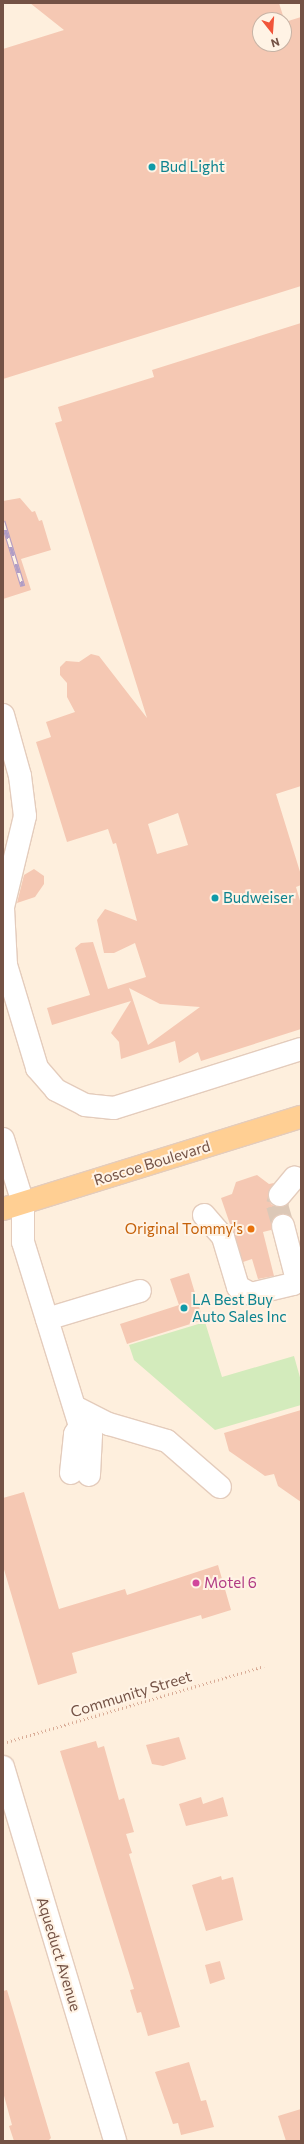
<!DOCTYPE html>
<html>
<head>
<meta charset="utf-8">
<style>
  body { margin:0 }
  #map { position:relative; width:304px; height:2144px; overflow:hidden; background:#feefdd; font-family:Commissioner,sans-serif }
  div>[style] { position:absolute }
  .green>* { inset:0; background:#d3ebbc }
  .building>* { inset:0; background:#f5c8b3 }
  .minor-tunnel>* { height:22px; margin-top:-11px; transform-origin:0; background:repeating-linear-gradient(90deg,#dcc8b7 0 22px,transparent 0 33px) }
  .path>* { height:2.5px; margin-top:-1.25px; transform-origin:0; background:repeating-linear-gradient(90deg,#d9ac97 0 1px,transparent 0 4px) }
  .roads { filter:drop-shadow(1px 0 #e4ccbc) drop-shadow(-1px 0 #e4ccbc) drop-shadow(0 1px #e4ccbc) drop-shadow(0 -1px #e4ccbc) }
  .minor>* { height:22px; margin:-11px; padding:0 11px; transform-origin:11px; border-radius:11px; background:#fff }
  .major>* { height:22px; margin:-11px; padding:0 11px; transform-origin:11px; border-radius:11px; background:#ffcf93 }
  .rail>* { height:4.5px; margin-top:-2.25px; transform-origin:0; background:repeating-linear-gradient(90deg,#fff3e5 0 9px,#b09dc6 0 18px); box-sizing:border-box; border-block:1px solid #b09dc6 }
  .dots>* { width:11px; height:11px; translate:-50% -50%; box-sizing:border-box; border:2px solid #fff3e5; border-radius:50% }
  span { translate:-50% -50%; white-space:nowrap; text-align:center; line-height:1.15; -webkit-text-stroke:4px #fff3e5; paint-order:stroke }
  .culture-label { font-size:15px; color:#0d838f }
  .left { translate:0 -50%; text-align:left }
  .street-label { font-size:15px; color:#745245 }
  .food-label { font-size:15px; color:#c56008 }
  .right { translate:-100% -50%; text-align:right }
  .hotel-label { font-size:15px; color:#b23c85 }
  .frame { position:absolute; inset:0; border:4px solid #745245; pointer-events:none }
  .north { position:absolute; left:252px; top:12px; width:40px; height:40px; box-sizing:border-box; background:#fff3e5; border:1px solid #c7b3a5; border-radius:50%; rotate:163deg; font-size:11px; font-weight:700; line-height:16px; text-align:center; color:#745245 }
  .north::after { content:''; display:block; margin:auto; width:14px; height:18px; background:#f15439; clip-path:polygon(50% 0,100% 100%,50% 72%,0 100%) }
</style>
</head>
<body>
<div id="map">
  <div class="green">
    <i style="clip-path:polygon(205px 1322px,222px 1377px,294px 1356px,301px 1381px,301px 1405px,215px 1430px,134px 1360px,129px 1345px)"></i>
  </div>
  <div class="building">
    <i style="clip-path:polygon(evenodd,30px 3px,279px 3px,285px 22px,301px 17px,301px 286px,3px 379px,3px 49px,64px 30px,30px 3px,260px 20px,284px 20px,284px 44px,260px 44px,260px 20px)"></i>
    <i style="clip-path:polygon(evenodd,301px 323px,301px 786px,276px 794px,301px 875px,301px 885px,296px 887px,301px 904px,301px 1029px,201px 1061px,198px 1052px,179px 1063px,175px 1041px,121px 1059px,119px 1042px,111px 1033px,131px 1001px,52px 1025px,47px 1008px,90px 995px,75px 948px,81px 943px,93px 942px,108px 989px,146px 977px,135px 943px,114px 953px,104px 953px,97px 920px,105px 909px,137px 921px,116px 843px,113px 844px,108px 829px,67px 842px,36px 742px,51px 737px,46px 722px,75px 712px,67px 697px,67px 683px,60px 675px,60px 667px,66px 661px,79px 662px,91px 654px,99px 656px,147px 718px,55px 423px,62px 421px,58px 407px,154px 377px,152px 370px,301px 323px,178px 813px,188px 845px,157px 854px,148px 824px,178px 813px,301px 323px,129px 988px,160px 1004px,200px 1007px,148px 1045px,129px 988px)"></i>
    <i style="clip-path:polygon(20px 498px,32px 512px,35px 511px,39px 521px,42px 520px,51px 550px,21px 559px,31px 590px,3px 599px,3px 501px)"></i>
    <i style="clip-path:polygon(34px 869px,44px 876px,44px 884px,35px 897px,17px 903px,24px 875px)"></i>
    <i style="clip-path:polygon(257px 1175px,269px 1184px,274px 1183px,268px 1200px,272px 1205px,283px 1207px,285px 1214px,275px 1217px,271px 1230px,263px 1232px,274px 1276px,258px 1279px,252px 1259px,243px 1262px,221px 1198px,232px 1194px,236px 1182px)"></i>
    <i style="clip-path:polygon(189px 1273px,203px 1320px,127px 1344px,120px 1324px,179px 1305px,170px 1279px)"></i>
    <i style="clip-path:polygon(301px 1410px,301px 1502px,278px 1486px,274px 1474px,265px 1476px,229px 1451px,224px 1433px)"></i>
    <i style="clip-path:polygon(24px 1492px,59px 1609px,125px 1589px,127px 1595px,218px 1565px,231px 1610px,202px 1619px,201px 1615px,72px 1653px,77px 1673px,38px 1685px,3px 1566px,3px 1498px)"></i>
    <i style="clip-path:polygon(179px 1737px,186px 1759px,163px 1766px,152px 1764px,146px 1745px)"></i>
    <i style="clip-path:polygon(96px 1741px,98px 1748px,104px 1746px,119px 1800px,124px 1798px,134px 1832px,126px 1834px,132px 1853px,129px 1854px,180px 2027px,148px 2036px,141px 2012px,137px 2013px,130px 1990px,134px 1989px,60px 1751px)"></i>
    <i style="clip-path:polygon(201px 1797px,203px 1804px,223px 1797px,228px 1816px,186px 1826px,179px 1804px)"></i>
    <i style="clip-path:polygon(221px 1876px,222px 1880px,233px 1877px,243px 1920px,206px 1931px,192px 1885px)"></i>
    <i style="clip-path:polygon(220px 1961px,225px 1979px,210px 1984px,205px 1965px)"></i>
    <i style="clip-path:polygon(7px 1990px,51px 2138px,48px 2141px,14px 2141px,9px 2126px,12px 2125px,3px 2092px,3px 1991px)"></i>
    <i style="clip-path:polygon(189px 2062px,201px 2101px,206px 2100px,214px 2127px,181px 2135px,178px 2123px,173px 2124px,155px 2072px)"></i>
    <i style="clip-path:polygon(301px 2109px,301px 2141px,286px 2141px,278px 2116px)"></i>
  </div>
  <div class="minor-tunnel">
    <i style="left:280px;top:1195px;width:10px;rotate:107deg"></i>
    <i style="left:277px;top:1205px;width:22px;rotate:74deg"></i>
  </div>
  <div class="path">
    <i style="left:3px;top:1743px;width:272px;rotate:-16.4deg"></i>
  </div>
  <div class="roads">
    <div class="minor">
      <i style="left:3px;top:715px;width:63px;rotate:74.4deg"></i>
      <i style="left:20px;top:776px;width:40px;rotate:82.9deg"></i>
      <i style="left:25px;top:816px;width:94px;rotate:103.6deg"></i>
      <i style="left:3px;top:908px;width:57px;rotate:87deg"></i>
      <i style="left:6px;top:965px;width:108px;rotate:73.2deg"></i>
      <i style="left:37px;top:1068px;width:29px;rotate:49deg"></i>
      <i style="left:56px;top:1090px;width:33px;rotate:27deg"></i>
      <i style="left:85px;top:1105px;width:29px;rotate:6deg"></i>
      <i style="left:114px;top:1108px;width:196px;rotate:-17.5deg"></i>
      <i style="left:3px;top:1139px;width:67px;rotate:72.6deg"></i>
      <i style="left:23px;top:1203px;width:39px;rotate:90deg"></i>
      <i style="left:23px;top:1242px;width:193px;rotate:72.8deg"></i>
      <i style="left:80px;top:1426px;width:14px;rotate:39deg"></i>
      <i style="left:91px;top:1435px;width:40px;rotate:92.9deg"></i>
      <i style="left:280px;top:1195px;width:23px;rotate:-50deg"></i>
      <i style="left:204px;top:1215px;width:29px;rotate:49deg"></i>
      <i style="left:223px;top:1237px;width:52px;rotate:73.3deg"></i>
      <i style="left:238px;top:1287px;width:15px;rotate:28deg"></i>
      <i style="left:251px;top:1294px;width:43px;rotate:-13.4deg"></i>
      <i style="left:293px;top:1284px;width:6px;rotate:-45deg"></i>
      <i style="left:297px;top:1280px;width:56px;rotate:-104.5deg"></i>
      <i style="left:47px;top:1319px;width:97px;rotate:-16.8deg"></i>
      <i style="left:75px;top:1407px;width:38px;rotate:27deg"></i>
      <i style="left:109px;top:1424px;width:60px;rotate:16.3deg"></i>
      <i style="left:167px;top:1441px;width:70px;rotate:41deg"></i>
      <i style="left:71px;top:1473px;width:39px;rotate:-84deg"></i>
      <i style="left:75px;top:1434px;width:9px;rotate:-58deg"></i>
      <i style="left:3px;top:1767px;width:390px;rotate:73.3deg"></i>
    </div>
    <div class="major">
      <i style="left:3px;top:1209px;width:312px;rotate:-17.2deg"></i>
    </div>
  </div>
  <div class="rail">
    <i style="left:3px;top:521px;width:68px;rotate:72.9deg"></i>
  </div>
  <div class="dots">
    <i style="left:152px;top:167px;background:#0f9aa8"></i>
    <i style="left:215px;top:898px;background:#0f9aa8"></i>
    <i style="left:251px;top:1229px;background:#e8710a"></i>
    <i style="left:184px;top:1308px;background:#0f9aa8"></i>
    <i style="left:196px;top:1583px;background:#d1479c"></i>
  </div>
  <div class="culture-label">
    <span class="left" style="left:160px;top:167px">Bud Light</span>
    <span class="left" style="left:223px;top:898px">Budweiser</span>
    <span class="left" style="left:192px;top:1308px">LA Best Buy<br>Auto Sales Inc</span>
  </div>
  <div class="street-label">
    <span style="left:152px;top:1163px;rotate:-17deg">Roscoe Boulevard</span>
    <span style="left:131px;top:1694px;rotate:-17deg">Community Street</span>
    <span style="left:59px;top:1954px;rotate:73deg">Aqueduct Avenue</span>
  </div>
  <div class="food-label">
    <span class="right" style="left:243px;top:1229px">Original Tommy's</span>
  </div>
  <div class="hotel-label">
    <span class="left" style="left:204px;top:1583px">Motel 6</span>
  </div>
  <div class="frame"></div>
  <div class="north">N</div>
</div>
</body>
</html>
